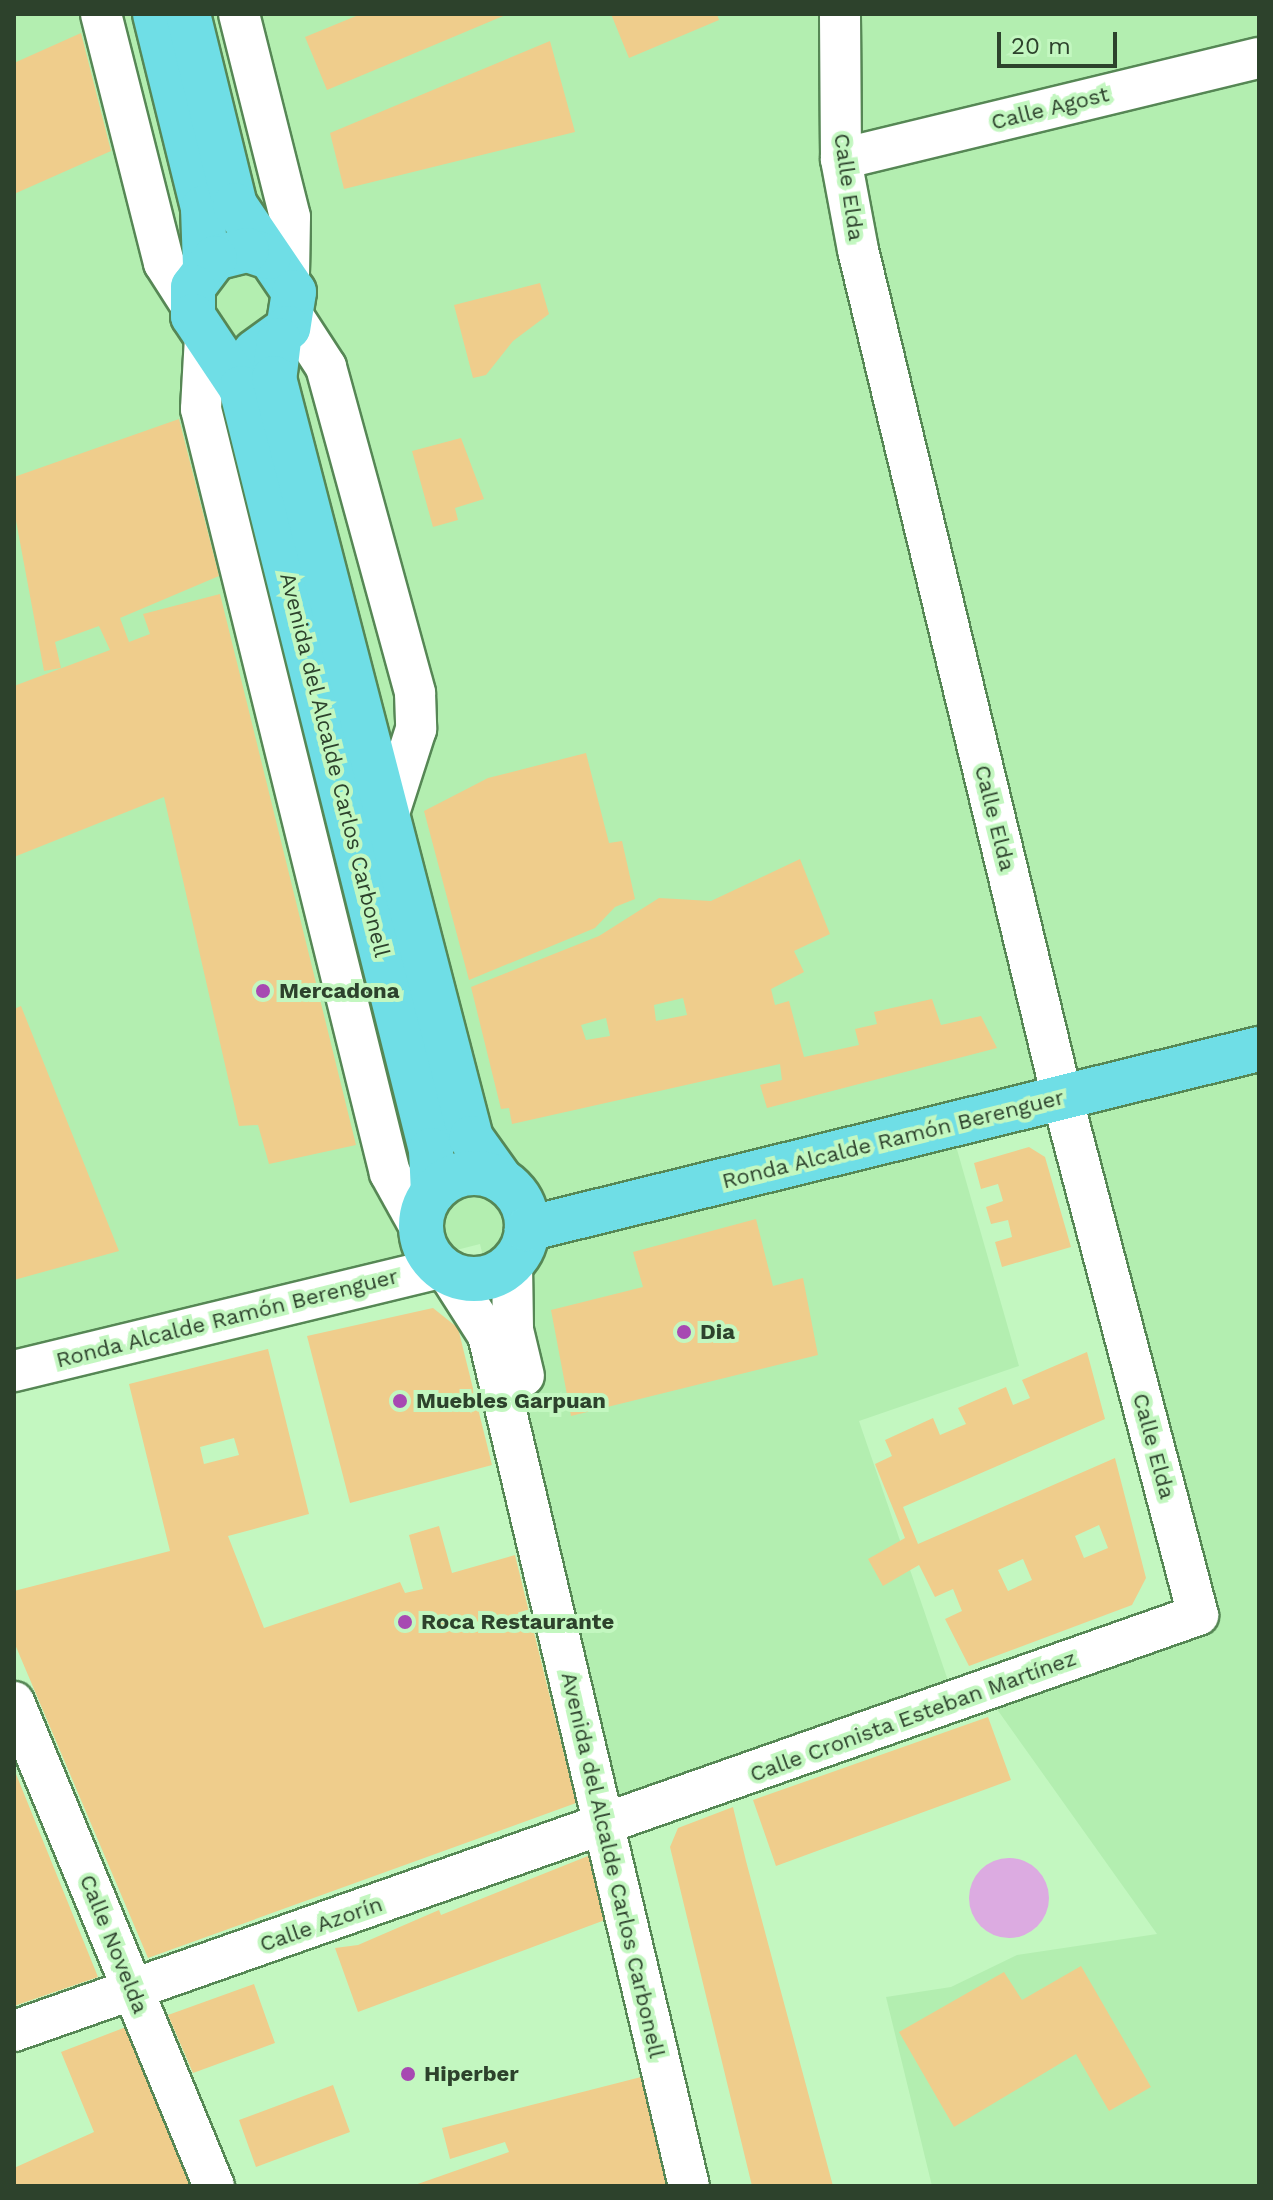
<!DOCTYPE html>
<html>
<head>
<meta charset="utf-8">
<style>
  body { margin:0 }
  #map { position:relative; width:1273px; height:2200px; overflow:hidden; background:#c3f7c0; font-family:"Work Sans",sans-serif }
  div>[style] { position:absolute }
  .built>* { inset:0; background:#b3eeb0 }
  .water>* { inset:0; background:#dcabe1 }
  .round { border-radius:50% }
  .building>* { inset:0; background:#efcd8c }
  .roads { filter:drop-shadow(2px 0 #568755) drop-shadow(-2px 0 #568755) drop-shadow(0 2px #568755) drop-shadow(0 -2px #568755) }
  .minor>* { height:40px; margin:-20px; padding:0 20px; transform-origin:20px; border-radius:20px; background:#fff }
  .major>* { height:44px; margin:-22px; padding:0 22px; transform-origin:22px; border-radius:22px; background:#6fdee6 }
  .major>.ring { margin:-22px; padding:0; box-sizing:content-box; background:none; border:44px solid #6fdee6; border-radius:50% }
  .dots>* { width:22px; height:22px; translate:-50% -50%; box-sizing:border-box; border:4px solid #c3f7c0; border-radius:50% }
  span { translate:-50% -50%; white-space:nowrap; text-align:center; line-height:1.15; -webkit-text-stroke:8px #c3f7c0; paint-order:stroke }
  .street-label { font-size:22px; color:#2d422c }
  .poi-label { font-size:22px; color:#2d422c; font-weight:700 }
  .left { translate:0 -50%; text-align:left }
  .frame { position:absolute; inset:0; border:16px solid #2d422c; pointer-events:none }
  .scale { position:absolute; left:997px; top:32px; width:120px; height:36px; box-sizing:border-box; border:4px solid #2d422c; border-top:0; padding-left:10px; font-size:24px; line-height:28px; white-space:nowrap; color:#2d422c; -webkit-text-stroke:6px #c3f7c0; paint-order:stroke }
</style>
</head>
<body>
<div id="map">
  <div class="built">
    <i style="clip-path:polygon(14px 14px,1259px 14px,1259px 2186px,932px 2186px,886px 1997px,951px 1987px,1017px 1955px,1157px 1934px,984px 1691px,1198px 1614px,1062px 1097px,950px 1125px,1019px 1366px,859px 1421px,955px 1701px,617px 1821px,480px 1244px,14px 1363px)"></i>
  </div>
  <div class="water">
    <i class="round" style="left:969px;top:1858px;width:80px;height:80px"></i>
  </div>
  <div class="building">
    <i style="clip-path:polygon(361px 14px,508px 14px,327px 90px,305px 37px)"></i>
    <i style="clip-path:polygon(611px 14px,717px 14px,719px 20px,629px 58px)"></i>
    <i style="clip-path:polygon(81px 33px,111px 151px,14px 194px,14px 63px)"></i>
    <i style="clip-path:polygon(550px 41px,575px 132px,344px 189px,330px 133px)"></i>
    <i style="clip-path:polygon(540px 283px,549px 314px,513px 341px,486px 375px,473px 378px,454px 305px)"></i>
    <i style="clip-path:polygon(179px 419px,219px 576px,120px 618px,129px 642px,150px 634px,143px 614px,220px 594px,356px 1145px,269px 1164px,258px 1125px,239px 1126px,164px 797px,14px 857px,14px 686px,110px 650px,99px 626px,55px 642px,61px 668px,44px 671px,14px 510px,14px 477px)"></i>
    <i style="clip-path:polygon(461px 438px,484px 499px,455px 508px,458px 520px,433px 527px,412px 451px)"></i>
    <i style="clip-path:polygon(586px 753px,609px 843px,622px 841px,635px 899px,615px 907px,595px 928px,469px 980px,424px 811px,488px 778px)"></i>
    <i style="clip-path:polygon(evenodd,800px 859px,830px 934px,794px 951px,804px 972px,771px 989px,775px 1005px,789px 1001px,804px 1057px,859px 1045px,855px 1029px,877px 1024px,874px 1012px,932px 999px,941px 1025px,981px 1016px,997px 1048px,767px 1108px,760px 1085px,782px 1080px,780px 1064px,512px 1124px,509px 1108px,501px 1109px,471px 987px,599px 936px,659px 898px,711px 901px,800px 859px,683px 998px,687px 1015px,656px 1021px,654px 1005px,683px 998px,800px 859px,606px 1018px,610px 1036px,586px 1040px,581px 1025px,606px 1018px)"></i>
    <i style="clip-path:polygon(21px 1006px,119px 1251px,14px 1280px,14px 1009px)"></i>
    <i style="clip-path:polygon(1029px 1147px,1045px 1157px,1071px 1247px,1002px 1267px,995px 1242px,1012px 1237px,1008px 1220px,991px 1224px,986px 1207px,1003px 1201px,998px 1184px,981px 1189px,974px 1163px)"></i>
    <i style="clip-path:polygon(756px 1219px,773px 1286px,803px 1278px,818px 1355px,571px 1416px,551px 1310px,643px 1287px,633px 1252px)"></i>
    <i style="clip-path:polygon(433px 1308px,458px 1328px,492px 1465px,350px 1503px,307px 1336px)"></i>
    <i style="clip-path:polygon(evenodd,268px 1349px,309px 1514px,228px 1536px,264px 1628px,400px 1582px,405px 1593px,423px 1589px,409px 1535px,439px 1526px,452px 1573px,515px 1555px,576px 1803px,148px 1958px,14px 1642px,14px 1591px,170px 1551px,129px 1384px,268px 1349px,234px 1438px,239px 1455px,204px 1464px,200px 1447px,234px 1438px)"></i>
    <i style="clip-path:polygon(evenodd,1087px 1352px,1105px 1419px,903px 1507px,918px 1544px,1115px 1458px,1146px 1578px,1132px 1605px,969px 1666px,945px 1619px,962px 1611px,953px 1589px,935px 1597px,919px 1565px,883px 1586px,868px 1559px,905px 1538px,875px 1464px,892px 1456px,885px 1440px,933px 1418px,940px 1435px,966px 1424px,958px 1408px,1006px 1387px,1013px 1405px,1030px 1398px,1022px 1380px,1087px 1352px,1099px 1525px,1108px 1548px,1084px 1558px,1075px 1536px,1099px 1525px,1087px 1352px,1023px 1559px,1032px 1580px,1008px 1591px,998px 1570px,1023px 1559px)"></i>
    <i style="clip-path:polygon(988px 1717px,1011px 1780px,776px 1866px,753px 1800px)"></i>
    <i style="clip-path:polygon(14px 1769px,98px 1977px,14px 2006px)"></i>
    <i style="clip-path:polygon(733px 1807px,746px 1861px,833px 2186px,752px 2186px,670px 1847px,678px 1828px)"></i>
    <i style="clip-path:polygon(593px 1854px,605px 1920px,358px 2012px,335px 1948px,358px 1945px,439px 1910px,441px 1915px)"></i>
    <i style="clip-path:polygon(1081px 1966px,1151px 2087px,1109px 2111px,1076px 2054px,954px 2127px,899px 2032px,1004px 1972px,1022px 2000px)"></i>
    <i style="clip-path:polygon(254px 1984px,275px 2043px,193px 2073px,168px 2015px)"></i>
    <i style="clip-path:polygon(126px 2027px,195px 2186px,14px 2186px,14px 2168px,94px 2132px,61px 2052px)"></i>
    <i style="clip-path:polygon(645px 2076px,671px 2186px,412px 2186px,509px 2152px,505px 2142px,450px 2159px,442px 2128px)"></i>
    <i style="clip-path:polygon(333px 2085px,350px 2132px,256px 2167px,239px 2120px)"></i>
  </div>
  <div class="roads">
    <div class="minor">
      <i style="left:101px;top:14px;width:257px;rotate:75.8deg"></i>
      <i style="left:164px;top:263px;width:50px;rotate:57.3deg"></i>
      <i style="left:239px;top:14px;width:209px;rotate:75.9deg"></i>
      <i style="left:290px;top:217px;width:60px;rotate:91deg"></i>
      <i style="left:841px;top:159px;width:430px;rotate:-13.6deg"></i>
      <i style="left:293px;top:316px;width:61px;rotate:57.1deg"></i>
      <i style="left:326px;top:367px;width:338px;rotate:74.7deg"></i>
      <i style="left:415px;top:693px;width:36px;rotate:88deg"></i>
      <i style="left:416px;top:729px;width:91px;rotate:107.8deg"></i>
      <i style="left:205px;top:337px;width:72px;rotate:93.2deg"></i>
      <i style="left:201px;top:409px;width:787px;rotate:76.11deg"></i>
      <i style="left:390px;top:1173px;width:64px;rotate:61deg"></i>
      <i style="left:512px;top:1265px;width:65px;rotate:89.1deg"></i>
      <i style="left:513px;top:1330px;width:47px;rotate:76.6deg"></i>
      <i style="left:449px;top:1274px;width:72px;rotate:57.4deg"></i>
      <i style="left:488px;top:1335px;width:874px;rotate:76.71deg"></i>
      <i style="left:14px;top:1371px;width:439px;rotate:-13.6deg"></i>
      <i style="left:14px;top:1702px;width:524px;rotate:67.55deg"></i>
      <i style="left:14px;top:2031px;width:1255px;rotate:-19.36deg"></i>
      <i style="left:1198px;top:1615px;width:536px;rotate:-104.71deg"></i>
      <i style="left:1062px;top:1097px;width:871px;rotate:-103.54deg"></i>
      <i style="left:858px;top:250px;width:93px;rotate:-100.6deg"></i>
      <i style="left:841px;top:159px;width:145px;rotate:-90.4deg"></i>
    </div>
    <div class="major">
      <i style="left:155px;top:14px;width:200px;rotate:76.1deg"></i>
      <i style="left:203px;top:208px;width:58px;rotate:88deg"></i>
      <i style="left:188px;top:14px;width:197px;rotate:76.2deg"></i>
      <i style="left:235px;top:205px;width:105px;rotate:55.9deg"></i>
      <i style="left:294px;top:292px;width:36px;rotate:99deg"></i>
      <i style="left:288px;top:328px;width:41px;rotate:144deg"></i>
      <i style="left:269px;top:257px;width:23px;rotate:-162deg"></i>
      <i style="left:247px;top:250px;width:33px;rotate:166deg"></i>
      <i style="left:215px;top:258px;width:36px;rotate:127deg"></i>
      <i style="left:193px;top:287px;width:29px;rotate:90deg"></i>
      <i style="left:193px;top:316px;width:87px;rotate:56.3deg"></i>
      <i style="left:241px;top:388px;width:785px;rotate:76deg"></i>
      <i style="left:431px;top:1150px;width:42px;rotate:87.3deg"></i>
      <i style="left:279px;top:340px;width:38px;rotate:97deg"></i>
      <i style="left:274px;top:378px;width:785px;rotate:75.47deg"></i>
      <i style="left:471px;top:1138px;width:52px;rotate:54.5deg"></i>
      <i class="ring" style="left:421px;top:1173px;width:62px;height:62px"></i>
      <i style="left:527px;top:1229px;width:754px;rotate:-13.82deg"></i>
    </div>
  </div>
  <div class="dots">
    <i style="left:263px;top:991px;background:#a749b2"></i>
    <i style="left:684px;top:1332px;background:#a749b2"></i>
    <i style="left:400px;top:1401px;background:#a749b2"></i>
    <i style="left:405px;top:1622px;background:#a749b2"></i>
    <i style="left:408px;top:2074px;background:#a749b2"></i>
  </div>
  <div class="street-label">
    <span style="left:1050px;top:108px;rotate:-14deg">Calle Agost</span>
    <span style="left:849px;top:187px;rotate:82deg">Calle Elda</span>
    <span style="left:335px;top:765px;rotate:76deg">Avenida del Alcalde Carlos Carbonell</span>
    <span style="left:995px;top:818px;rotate:76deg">Calle Elda</span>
    <span style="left:893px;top:1139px;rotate:-14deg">Ronda Alcalde Ramón Berenguer</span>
    <span style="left:227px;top:1318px;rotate:-14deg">Ronda Alcalde Ramón Berenguer</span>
    <span style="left:1154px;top:1446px;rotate:75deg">Calle Elda</span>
    <span style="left:913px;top:1716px;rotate:-20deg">Calle Cronista Esteban Martínez</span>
    <span style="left:613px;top:1865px;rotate:77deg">Avenida del Alcalde Carlos Carbonell</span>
    <span style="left:321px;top:1924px;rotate:-19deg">Calle Azorín</span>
    <span style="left:114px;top:1944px;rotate:68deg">Calle Novelda</span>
  </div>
  <div class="poi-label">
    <span class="left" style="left:279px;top:991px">Mercadona</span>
    <span class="left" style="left:700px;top:1332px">Dia</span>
    <span class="left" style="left:416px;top:1401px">Muebles Garpuan</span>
    <span class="left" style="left:421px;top:1622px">Roca Restaurante</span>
    <span class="left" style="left:424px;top:2074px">Hiperber</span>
  </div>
  <div class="frame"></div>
  <div class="scale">20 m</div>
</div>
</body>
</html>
